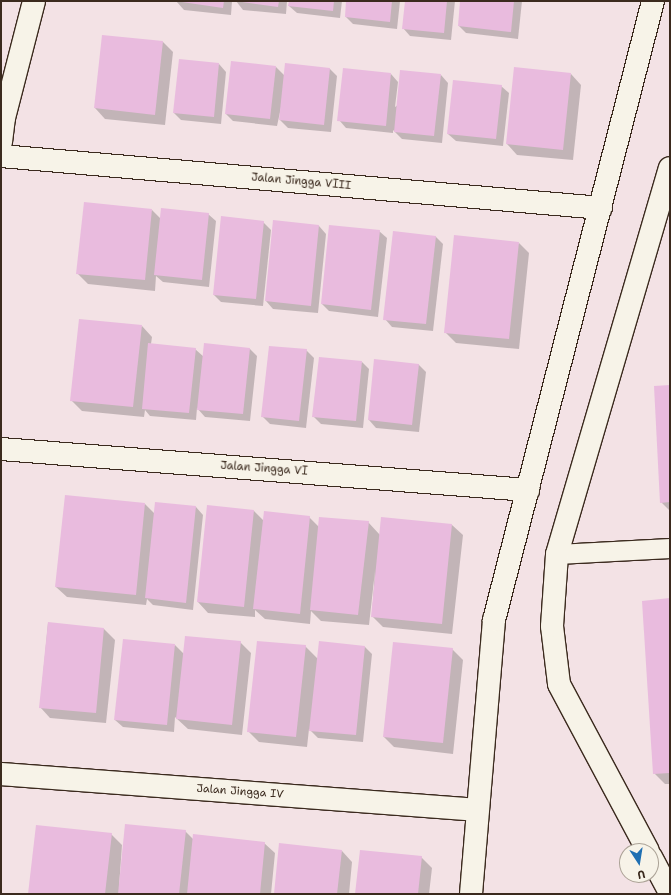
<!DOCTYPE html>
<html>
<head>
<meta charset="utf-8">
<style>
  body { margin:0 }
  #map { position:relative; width:671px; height:895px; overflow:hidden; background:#f3e2e5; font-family:"Shantell Sans",sans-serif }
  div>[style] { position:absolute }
  .shadow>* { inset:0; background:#0003 }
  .building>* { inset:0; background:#e9bbde }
  .roads { filter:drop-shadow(1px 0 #3b2a1e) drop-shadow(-1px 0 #3b2a1e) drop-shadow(0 1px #3b2a1e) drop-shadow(0 -1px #3b2a1e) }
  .service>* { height:19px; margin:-9.5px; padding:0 9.5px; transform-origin:9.5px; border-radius:9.5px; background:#f7f3e8 }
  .minor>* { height:22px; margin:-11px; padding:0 11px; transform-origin:11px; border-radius:11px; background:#f7f3e8 }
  span { translate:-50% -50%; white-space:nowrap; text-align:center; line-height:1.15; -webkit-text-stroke:3px #f7f3e8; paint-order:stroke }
  .street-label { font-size:11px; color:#3b2a1e }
  .frame { position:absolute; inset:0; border:2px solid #3b2a1e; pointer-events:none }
  .north { position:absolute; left:619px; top:843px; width:40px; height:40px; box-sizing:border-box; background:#f7f3e8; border:1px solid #aca397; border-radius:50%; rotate:168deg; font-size:11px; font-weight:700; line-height:16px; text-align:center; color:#3b2a1e }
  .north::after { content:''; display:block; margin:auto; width:14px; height:18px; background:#1f6fb2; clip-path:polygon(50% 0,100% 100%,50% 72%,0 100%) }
</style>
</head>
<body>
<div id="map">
  <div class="shadow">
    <i style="clip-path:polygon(176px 1px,232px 1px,231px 15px,184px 10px)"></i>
    <i style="clip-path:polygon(236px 1px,287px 1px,286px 14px,243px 10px)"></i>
    <i style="clip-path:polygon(290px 1px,342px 1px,340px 18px,297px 13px,289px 6px)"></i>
    <i style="clip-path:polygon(347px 1px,400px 1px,397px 29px,353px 24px,346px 17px)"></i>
    <i style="clip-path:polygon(406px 1px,455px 1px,451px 40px,410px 36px,403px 28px)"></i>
    <i style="clip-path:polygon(461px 1px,522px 1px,518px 39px,466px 33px,459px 26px)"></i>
    <i style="clip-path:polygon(103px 36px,163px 42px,173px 52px,165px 125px,105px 119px,95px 108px)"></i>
    <i style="clip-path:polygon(219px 64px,226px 72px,221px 124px,181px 120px,174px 113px)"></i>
    <i style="clip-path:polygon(286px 64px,330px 69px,337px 76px,331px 132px,288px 128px,280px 120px,282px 103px,277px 126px,233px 121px,226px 114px,276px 67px,285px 76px)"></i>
    <i style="clip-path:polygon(391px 74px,398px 82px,395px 107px,441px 75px,448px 83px,442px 143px,402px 139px,393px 130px,393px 133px,346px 128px,339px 120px)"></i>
    <i style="clip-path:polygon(571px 74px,581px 85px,573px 160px,517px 155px,507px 144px)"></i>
    <i style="clip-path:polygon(501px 86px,509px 93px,503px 146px,456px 141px,448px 134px)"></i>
    <i style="clip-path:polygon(152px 210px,161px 219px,208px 214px,216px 221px,209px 287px,163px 282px,156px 276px,155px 291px,88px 284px,77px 273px)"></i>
    <i style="clip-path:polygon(274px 221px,319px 226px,326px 234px,318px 313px,273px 309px,266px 301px)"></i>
    <i style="clip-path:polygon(263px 222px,271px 230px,263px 306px,221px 302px,214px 295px)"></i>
    <i style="clip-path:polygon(379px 231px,387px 238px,378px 317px,329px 311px,322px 304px)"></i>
    <i style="clip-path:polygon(435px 236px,443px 244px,433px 331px,392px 327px,385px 319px)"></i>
    <i style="clip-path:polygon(519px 243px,529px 253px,519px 349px,456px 343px,445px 332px)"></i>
    <i style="clip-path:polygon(142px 326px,152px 337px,151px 344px,195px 349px,204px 357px,250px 349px,257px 356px,250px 421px,205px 417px,197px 408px,196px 420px,150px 416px,145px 410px,144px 417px,82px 411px,71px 400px)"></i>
    <i style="clip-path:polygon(306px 350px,314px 358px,306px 428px,270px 424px,262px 416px)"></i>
    <i style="clip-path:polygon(362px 362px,369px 369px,363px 428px,321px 424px,313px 416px)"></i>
    <i style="clip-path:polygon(418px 364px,426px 372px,419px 432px,376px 428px,369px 420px)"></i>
    <i style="clip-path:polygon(670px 386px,670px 511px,661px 502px)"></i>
    <i style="clip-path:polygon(145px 504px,155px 514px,196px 507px,203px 515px,193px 610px,153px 605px,147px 599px,146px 605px,67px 597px,56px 587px)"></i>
    <i style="clip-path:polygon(208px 506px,254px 511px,264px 521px,309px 517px,319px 527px,368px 522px,380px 535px,452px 525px,463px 535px,452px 634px,383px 627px,372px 616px,375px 571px,369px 625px,321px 621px,311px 611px,310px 624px,265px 619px,255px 610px,255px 617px,208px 613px,198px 602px)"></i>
    <i style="clip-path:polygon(670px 599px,670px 784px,665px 784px,654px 773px)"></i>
    <i style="clip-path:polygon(48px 623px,104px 629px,115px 640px,106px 723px,50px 718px,40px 707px)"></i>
    <i style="clip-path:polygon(240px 642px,251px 653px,242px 735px,188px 729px,175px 717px,174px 732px,123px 727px,115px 720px,175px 645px,184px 654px)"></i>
    <i style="clip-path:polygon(320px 642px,365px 647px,372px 654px,363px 742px,318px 738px,309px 729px,307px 747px,259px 742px,249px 732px,305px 646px,318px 659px)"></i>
    <i style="clip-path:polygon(452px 649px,463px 660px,453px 754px,394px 747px,384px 737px)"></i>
    <i style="clip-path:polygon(185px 831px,193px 839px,264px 843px,275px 853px,271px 894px,29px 894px,111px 834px,122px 845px,119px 887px)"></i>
    <i style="clip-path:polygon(342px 851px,352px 862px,349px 894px,275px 894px)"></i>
    <i style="clip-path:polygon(421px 857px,432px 868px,429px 894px,356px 894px)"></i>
  </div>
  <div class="building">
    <i style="clip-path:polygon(175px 1px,224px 1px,223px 8px)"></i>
    <i style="clip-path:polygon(235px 1px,279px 1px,278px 7px)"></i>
    <i style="clip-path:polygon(289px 1px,334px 1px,333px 11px,288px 6px)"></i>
    <i style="clip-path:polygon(346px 1px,392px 1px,390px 22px,345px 17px)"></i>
    <i style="clip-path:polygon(405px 1px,447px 1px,444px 33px,402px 29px)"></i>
    <i style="clip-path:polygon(460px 1px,514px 1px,511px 32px,458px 26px)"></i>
    <i style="clip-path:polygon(102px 35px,163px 41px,155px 115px,94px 108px)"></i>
    <i style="clip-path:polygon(179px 59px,219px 63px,214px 117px,173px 113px)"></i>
    <i style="clip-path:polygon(231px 61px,276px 66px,270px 119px,225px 114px)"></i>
    <i style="clip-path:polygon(285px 63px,330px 68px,324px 125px,279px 120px)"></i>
    <i style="clip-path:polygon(514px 67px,571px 73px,563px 150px,506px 144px)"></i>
    <i style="clip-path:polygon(343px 68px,391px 73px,386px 126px,337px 121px)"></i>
    <i style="clip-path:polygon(400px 70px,441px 74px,434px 136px,394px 132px)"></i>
    <i style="clip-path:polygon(453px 80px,502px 85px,496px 139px,447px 134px)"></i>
    <i style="clip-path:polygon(84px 202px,152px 209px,145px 280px,76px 274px)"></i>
    <i style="clip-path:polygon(161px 208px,209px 213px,202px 280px,154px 275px)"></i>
    <i style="clip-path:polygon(221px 216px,264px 221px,256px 299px,213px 295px)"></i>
    <i style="clip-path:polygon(273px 220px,319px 225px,311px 306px,265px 301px)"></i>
    <i style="clip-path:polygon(329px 225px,380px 230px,371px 310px,321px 304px)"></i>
    <i style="clip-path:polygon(393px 231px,436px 236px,426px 324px,383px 320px)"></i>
    <i style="clip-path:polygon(454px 235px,519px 242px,509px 339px,444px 333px)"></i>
    <i style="clip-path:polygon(79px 319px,142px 325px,133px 407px,70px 401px)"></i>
    <i style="clip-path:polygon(148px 343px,196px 348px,189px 413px,142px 409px)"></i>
    <i style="clip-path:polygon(204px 343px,250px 348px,243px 414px,197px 410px)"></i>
    <i style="clip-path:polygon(269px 346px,307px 349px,299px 421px,261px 417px)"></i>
    <i style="clip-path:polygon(319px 357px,362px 361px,356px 421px,312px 417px)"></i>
    <i style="clip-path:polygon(374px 359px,419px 364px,412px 425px,368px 420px)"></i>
    <i style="clip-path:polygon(670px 385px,670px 502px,660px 503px,654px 386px)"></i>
    <i style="clip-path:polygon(65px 495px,145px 503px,136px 595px,55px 587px)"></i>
    <i style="clip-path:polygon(155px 502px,196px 506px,186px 603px,145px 598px)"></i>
    <i style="clip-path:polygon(207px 505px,254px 510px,244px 607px,197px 602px)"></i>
    <i style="clip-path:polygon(264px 511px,310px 516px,300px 614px,253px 609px)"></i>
    <i style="clip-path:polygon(319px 517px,369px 521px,358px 615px,310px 610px)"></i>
    <i style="clip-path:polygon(381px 517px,452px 524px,442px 624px,371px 617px)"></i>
    <i style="clip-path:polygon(670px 598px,670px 773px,653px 774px,642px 601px)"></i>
    <i style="clip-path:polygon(48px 622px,104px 628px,96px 713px,39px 708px)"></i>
    <i style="clip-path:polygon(185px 636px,241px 641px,232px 725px,176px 719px)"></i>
    <i style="clip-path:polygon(123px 639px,175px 644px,167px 725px,114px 720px)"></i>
    <i style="clip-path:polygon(257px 641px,306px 645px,296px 737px,247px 732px)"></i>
    <i style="clip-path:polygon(319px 641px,365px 646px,356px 735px,309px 731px)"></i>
    <i style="clip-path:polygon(393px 642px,453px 648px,443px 743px,383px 737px)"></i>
    <i style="clip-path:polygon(125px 824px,186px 830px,179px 894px,118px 894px)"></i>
    <i style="clip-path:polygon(36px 825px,112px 833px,105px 894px,28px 894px)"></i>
    <i style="clip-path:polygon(193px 834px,265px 842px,260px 894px,187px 894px)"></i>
    <i style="clip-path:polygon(279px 843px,342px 850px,337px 894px,274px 894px)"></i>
    <i style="clip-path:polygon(360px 850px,422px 856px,418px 894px,355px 894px)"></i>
  </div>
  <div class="roads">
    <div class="service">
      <i style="left:557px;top:554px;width:113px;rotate:-3deg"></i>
    </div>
    <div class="minor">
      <i style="left:1px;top:142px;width:24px;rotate:-83deg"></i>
      <i style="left:4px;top:118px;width:121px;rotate:-75.6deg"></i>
      <i style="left:1px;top:156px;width:602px;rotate:4.95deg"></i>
      <i style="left:1px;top:449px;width:529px;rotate:4.45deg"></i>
      <i style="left:1px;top:774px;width:478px;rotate:4.3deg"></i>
      <i style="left:648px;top:851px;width:189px;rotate:-118.1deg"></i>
      <i style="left:559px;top:684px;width:58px;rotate:-96.9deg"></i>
      <i style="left:552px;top:626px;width:72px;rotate:-86deg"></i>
      <i style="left:557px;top:554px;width:402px;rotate:-73.7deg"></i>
      <i style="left:651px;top:857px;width:40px;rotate:62deg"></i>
      <i style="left:471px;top:894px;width:275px;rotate:-85.2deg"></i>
      <i style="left:494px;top:620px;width:639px;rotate:-75.59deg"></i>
    </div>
  </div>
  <div class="street-label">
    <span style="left:301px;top:182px;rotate:5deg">Jalan Jingga VIII</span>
    <span style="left:264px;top:469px;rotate:4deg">Jalan Jingga VI</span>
    <span style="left:240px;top:792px;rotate:4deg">Jalan Jingga IV</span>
  </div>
  <div class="frame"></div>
  <div class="north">U</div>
</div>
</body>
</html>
